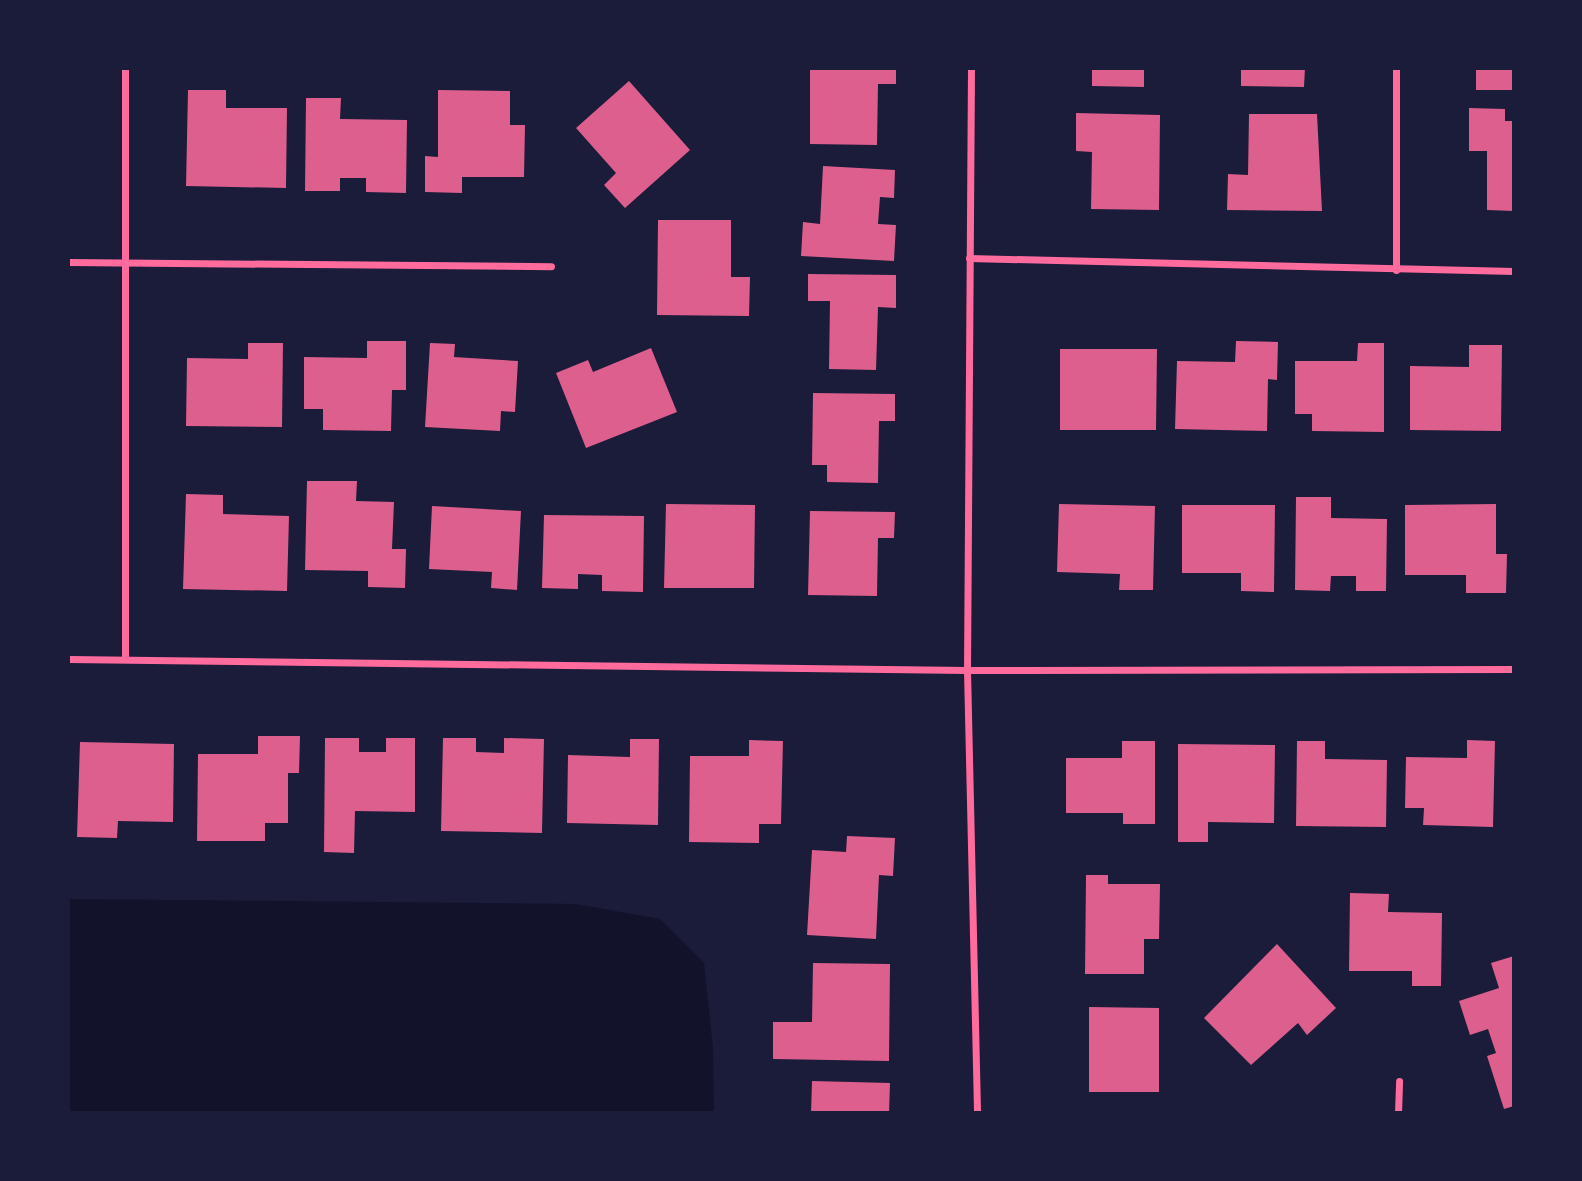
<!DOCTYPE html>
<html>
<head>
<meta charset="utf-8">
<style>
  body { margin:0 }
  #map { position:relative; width:1582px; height:1181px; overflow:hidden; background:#1b1b3a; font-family:Jost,sans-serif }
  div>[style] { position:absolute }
  .water>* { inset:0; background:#12122b }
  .building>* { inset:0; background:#dd5f8e }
  .minor>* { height:7px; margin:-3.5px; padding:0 3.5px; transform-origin:3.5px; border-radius:3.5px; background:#ff6b9d }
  span { translate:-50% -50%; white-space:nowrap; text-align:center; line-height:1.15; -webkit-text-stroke:5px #1b1b3a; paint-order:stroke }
  .frame { position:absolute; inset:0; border:70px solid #1b1b3a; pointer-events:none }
</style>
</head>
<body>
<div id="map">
  <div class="water">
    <i style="clip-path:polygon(68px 899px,575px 904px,660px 919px,704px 963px,713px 1049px,714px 1113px,68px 1113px)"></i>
  </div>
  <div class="building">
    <i style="clip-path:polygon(810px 68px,896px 68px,896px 84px,878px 84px,877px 145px,810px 144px)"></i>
    <i style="clip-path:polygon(1092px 68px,1144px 68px,1144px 87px,1092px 86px)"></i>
    <i style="clip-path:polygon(1241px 68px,1305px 68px,1304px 87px,1241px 86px)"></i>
    <i style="clip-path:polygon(1476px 68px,1514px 68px,1514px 90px,1476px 90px)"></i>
    <i style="clip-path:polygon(629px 81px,690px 150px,625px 208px,604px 185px,616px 173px,576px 128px)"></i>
    <i style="clip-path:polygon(188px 90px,226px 90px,226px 108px,287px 108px,286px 188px,186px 186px)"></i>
    <i style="clip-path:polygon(438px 90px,510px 91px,510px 125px,525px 125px,524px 177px,462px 177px,462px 193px,425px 192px,425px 156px,438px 157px)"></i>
    <i style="clip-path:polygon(306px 98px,341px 98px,340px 119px,407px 120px,406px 193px,366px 192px,366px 178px,340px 178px,340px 191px,305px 191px)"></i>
    <i style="clip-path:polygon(1469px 108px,1505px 109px,1505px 121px,1514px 121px,1514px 211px,1487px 210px,1487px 151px,1469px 151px)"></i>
    <i style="clip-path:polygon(1076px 113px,1160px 115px,1159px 210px,1091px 209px,1092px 152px,1076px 151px)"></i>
    <i style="clip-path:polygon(1249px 114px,1317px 114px,1322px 211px,1227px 210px,1228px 174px,1248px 175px)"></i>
    <i style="clip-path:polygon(823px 166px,895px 170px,894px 198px,880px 197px,878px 224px,896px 225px,894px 261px,801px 256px,803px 222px,820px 224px)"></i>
    <i style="clip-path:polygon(658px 220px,731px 220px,731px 277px,750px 277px,749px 316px,657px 315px)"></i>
    <i style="clip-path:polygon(808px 274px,896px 275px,896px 308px,878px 307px,876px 370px,829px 369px,830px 301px,808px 301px)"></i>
    <i style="clip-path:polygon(367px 341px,406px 341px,406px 390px,392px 390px,391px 431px,323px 430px,323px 409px,304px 409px,304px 357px,367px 358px)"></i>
    <i style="clip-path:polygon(1236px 341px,1278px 342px,1277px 380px,1268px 379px,1267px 431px,1175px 429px,1177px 361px,1235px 362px)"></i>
    <i style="clip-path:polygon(248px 343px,283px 343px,282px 427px,186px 426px,187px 358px,248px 359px)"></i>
    <i style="clip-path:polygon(430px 343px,455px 344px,454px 357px,518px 361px,515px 412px,501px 411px,500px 431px,425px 427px)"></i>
    <i style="clip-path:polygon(1358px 343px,1384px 343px,1384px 432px,1312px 431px,1312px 414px,1295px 414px,1295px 361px,1357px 361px)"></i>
    <i style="clip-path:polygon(1469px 345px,1502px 345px,1501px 431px,1410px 430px,1410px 366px,1469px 367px)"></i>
    <i style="clip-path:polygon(651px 348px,677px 412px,586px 448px,556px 373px,588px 360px,593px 372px)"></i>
    <i style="clip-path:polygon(1060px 349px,1157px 349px,1156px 430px,1060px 430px)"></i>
    <i style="clip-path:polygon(813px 393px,895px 394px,895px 421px,879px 421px,878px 483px,827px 482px,827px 465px,812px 465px)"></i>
    <i style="clip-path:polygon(307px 481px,357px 481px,356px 501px,394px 502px,392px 549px,406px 549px,405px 588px,368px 587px,368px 571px,305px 570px)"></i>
    <i style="clip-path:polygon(186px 494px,223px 495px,223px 514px,289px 516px,287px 591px,183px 589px)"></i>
    <i style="clip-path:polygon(1296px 497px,1331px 497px,1331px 518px,1387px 519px,1386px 591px,1356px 591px,1356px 576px,1331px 576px,1330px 591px,1295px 590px)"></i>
    <i style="clip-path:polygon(666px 504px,755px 505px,754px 588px,664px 588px)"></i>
    <i style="clip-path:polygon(1059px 504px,1155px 506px,1153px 590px,1119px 590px,1120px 574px,1057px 572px)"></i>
    <i style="clip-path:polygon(1496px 504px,1496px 554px,1507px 554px,1506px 593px,1466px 593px,1466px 575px,1405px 575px,1405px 505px)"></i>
    <i style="clip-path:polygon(1182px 505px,1275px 505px,1274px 592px,1241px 591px,1241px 573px,1182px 573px)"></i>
    <i style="clip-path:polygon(432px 506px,521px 511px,517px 590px,491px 588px,492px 572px,429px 569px)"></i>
    <i style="clip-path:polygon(810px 511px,895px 512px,894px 538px,878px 538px,877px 596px,808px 595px)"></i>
    <i style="clip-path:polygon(544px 515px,644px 516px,643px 592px,602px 591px,602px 575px,578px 574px,578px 589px,542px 588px)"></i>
    <i style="clip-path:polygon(258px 736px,300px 736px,299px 773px,288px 773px,288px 823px,265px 823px,265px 841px,197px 841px,198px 754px,258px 754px)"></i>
    <i style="clip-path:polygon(325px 738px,359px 738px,359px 752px,386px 752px,386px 738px,415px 738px,415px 812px,355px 811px,354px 853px,324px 852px)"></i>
    <i style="clip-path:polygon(443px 738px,476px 738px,476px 752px,504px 753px,504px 738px,544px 739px,542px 833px,441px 831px)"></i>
    <i style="clip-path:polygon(630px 739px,659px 739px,658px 825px,567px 823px,568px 755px,630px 757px)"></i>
    <i style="clip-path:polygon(749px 740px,783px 741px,781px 824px,759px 824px,759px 843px,689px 842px,690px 756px,749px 756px)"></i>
    <i style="clip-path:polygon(1467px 740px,1495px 741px,1493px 827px,1423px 825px,1424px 808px,1405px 808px,1406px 757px,1467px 758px)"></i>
    <i style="clip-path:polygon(1122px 741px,1155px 741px,1155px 824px,1123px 824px,1123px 813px,1066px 813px,1066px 758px,1122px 758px)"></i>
    <i style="clip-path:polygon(1297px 741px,1325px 741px,1325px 759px,1387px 760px,1386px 827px,1296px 826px)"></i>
    <i style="clip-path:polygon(80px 742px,174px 744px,173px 822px,118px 821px,117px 838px,77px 837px)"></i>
    <i style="clip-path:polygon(1178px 744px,1275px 745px,1274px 823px,1208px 822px,1208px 842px,1178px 842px)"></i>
    <i style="clip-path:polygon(847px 836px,895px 838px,893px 876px,879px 875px,876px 939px,807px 935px,812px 850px,846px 852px)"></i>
    <i style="clip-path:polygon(1086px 875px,1108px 875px,1108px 884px,1160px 884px,1159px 939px,1144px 939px,1144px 974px,1085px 974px)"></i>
    <i style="clip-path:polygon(1350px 893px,1389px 894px,1388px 912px,1442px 913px,1441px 986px,1412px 986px,1412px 971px,1349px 971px)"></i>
    <i style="clip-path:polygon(1277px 944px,1336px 1008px,1307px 1035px,1298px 1023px,1251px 1065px,1204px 1018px)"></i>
    <i style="clip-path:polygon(1514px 956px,1514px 1106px,1504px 1109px,1487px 1056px,1496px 1053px,1488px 1029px,1470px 1035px,1459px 1001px,1499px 988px,1491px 963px)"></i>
    <i style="clip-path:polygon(813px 963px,890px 964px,889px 1061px,773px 1059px,773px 1022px,812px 1022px)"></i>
    <i style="clip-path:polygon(1089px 1007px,1159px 1008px,1159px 1092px,1089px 1092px)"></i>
    <i style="clip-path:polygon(812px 1081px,890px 1083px,889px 1113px,811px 1113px)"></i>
  </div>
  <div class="minor">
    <i style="left:971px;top:68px;width:602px;rotate:90.38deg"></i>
    <i style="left:967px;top:670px;width:443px;rotate:88.7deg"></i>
    <i style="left:1396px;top:68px;width:202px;rotate:90deg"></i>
    <i style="left:969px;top:258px;width:545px;rotate:1.37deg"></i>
    <i style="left:68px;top:262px;width:483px;rotate:0.5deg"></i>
    <i style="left:68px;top:659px;width:899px;rotate:0.7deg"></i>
    <i style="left:967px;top:670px;width:547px;rotate:-0.1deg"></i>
    <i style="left:125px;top:659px;width:591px;rotate:-90deg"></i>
    <i style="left:1398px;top:1113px;width:32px;rotate:-88deg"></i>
  </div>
  <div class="frame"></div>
</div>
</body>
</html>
